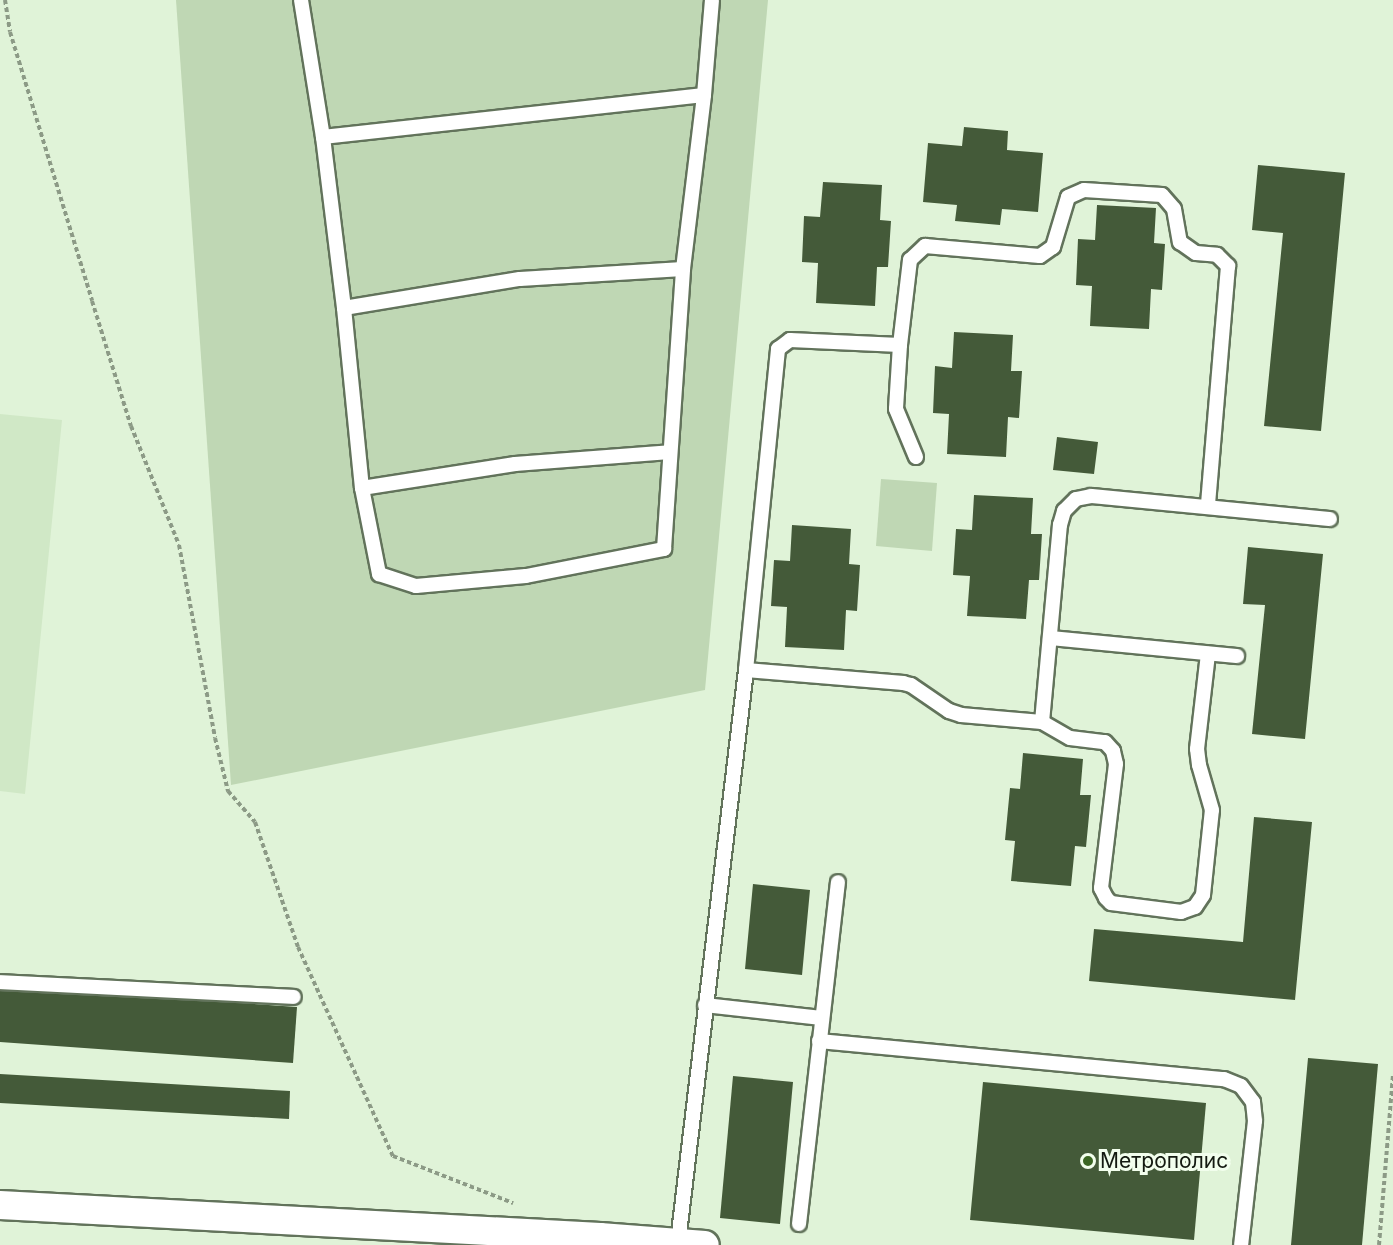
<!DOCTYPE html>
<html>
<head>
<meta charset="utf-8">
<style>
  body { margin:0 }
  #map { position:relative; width:1393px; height:1245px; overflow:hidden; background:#e0f3d8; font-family:Inter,sans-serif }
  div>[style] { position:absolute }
  .built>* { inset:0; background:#d0e8c6 }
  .green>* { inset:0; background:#bfd7b4 }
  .building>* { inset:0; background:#445a39 }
  .path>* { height:4px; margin-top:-2px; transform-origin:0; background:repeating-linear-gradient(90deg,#8c9a86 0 4.5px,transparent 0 7.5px) }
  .roads { filter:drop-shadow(2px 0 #62735b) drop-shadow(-2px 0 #62735b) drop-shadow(0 2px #62735b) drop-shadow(0 -2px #62735b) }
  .service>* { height:14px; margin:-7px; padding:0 7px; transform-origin:7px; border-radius:7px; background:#fff }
  .minor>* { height:28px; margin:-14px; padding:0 14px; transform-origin:14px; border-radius:14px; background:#fff }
  .dots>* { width:16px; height:16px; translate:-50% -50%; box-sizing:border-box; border:3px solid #f2feed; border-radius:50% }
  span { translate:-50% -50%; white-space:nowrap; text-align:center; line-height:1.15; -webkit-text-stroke:6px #f2feed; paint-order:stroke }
  .poi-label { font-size:21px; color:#141a11 }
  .left { translate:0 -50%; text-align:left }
</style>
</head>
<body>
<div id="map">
  <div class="built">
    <i style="clip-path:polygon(0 414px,62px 420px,25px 794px,0 791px)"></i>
  </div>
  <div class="green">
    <i style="clip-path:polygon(176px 0,768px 0,705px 690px,231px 785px)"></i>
    <i style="clip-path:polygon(881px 479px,937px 483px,932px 551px,876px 546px)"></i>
  </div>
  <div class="building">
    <i style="clip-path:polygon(964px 127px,1008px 131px,1007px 150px,1043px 153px,1038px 212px,1002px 209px,1000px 225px,955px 221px,957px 205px,923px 202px,928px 143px,962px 146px)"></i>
    <i style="clip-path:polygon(1258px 165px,1345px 173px,1321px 431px,1264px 426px,1283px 233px,1252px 230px)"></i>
    <i style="clip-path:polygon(823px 182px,882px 185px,880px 220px,891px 221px,888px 267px,877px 267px,875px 306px,816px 303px,818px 263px,802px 262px,804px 216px,820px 217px)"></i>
    <i style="clip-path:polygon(1097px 205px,1156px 208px,1154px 243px,1165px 244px,1162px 290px,1151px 289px,1149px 329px,1090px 326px,1092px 286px,1076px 285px,1078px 239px,1095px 240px)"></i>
    <i style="clip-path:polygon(954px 332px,1013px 335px,1011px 371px,1022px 371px,1019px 418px,1008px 417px,1006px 457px,947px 454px,949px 414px,933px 413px,935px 366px,952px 368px)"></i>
    <i style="clip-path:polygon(1057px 437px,1098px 442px,1094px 474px,1053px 470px)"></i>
    <i style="clip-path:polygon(974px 495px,1033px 498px,1031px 534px,1042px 534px,1039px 580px,1029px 580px,1026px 619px,967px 616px,970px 576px,953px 575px,956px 529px,972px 530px)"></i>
    <i style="clip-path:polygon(792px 525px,851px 529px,849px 564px,860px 565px,857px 611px,846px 610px,844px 650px,785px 647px,787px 607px,771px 606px,774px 560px,790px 561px)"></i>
    <i style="clip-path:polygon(1248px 547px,1323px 554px,1305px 739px,1252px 734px,1265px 605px,1243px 604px)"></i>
    <i style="clip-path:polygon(1023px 753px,1083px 759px,1080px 795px,1091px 795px,1086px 847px,1075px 846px,1071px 886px,1011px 881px,1015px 841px,1005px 840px,1010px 788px,1020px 789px)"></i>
    <i style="clip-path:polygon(1254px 817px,1312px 822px,1295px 1000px,1089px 981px,1094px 929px,1243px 942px)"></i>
    <i style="clip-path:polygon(753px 884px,810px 890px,802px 975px,745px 969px)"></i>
    <i style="clip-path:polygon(0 986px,297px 1007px,293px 1063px,0 1042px)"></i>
    <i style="clip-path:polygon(1308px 1058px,1378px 1064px,1362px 1245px,1291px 1245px)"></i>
    <i style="clip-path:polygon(0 1074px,290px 1091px,289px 1119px,0 1103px)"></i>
    <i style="clip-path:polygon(733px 1076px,793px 1082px,780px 1224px,720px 1218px)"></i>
    <i style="clip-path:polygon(983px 1082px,1206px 1103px,1194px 1240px,970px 1220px)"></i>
  </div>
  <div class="path">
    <i style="left:5px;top:0;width:32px;rotate:81deg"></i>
    <i style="left:10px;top:32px;width:281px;rotate:73deg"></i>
    <i style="left:92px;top:301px;width:131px;rotate:72.7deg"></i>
    <i style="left:131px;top:426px;width:128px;rotate:68deg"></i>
    <i style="left:179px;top:545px;width:196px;rotate:79.4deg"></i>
    <i style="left:215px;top:738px;width:55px;rotate:76.2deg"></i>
    <i style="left:228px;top:791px;width:41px;rotate:48.9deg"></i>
    <i style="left:255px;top:822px;width:132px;rotate:71deg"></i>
    <i style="left:298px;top:947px;width:230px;rotate:65.6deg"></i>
    <i style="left:393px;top:1156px;width:129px;rotate:21.4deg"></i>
    <i style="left:1379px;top:1245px;width:170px;rotate:-85.3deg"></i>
  </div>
  <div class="roads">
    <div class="service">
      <i style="left:301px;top:0;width:139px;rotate:80.9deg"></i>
      <i style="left:323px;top:137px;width:172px;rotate:83deg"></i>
      <i style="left:344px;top:308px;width:181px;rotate:84.3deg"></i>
      <i style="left:362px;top:488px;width:88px;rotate:78.8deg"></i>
      <i style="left:379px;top:574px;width:39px;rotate:18deg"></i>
      <i style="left:416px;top:586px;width:110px;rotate:-5.2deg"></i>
      <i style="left:526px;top:576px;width:141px;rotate:-11.1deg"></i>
      <i style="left:664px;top:549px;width:281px;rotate:-86.1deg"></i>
      <i style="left:683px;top:269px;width:175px;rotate:-83.1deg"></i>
      <i style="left:704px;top:95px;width:95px;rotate:-85.2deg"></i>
      <i style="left:323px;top:137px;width:383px;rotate:-6.3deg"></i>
      <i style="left:344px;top:308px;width:178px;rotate:-9.4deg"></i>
      <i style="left:520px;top:279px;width:163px;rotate:-3.5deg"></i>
      <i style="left:900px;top:345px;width:64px;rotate:93.6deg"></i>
      <i style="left:896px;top:409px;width:52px;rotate:67.4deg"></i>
      <i style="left:362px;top:488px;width:155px;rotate:-8.9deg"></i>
      <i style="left:515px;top:464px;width:155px;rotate:-4.4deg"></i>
      <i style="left:1050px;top:638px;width:188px;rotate:5.5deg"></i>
      <i style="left:746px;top:670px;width:158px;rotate:4.7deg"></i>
      <i style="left:903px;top:683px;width:8px;rotate:14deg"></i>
      <i style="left:911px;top:685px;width:46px;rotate:34.4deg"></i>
      <i style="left:949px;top:711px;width:13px;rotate:18deg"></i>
      <i style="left:961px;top:715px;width:81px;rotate:4.9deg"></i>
      <i style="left:1042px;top:722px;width:32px;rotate:30deg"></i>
      <i style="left:1070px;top:738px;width:35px;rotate:7deg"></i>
      <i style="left:1105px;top:742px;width:12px;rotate:48deg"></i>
      <i style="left:1113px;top:751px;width:13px;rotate:77deg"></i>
      <i style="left:1116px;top:764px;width:125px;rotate:96.9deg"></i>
      <i style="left:1101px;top:888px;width:11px;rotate:63deg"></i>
      <i style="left:1106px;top:898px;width:7px;rotate:45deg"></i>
      <i style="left:1111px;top:903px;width:71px;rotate:7.3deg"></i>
      <i style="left:1181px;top:912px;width:15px;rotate:-20deg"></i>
      <i style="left:1195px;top:907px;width:14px;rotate:-56deg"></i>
      <i style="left:1203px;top:895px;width:85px;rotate:-84deg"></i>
      <i style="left:1212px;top:810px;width:47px;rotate:-106.1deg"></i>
      <i style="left:1199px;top:765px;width:16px;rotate:-97deg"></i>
      <i style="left:1197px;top:749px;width:96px;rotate:-83.4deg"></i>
      <i style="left:1042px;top:722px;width:198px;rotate:-84.8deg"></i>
      <i style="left:1060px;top:525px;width:15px;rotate:-74deg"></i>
      <i style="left:1064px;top:511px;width:17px;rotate:-45deg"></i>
      <i style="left:1076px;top:499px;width:15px;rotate:-11deg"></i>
      <i style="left:1091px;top:496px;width:240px;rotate:5.5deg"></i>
      <i style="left:0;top:982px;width:294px;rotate:2.9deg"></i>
      <i style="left:705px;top:1005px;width:117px;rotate:6.4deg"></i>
      <i style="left:819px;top:1041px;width:407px;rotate:5.4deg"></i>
      <i style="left:1224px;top:1079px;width:18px;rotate:22deg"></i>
      <i style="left:1241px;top:1086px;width:20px;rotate:53deg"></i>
      <i style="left:1253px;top:1102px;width:19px;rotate:84deg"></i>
      <i style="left:1255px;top:1121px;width:125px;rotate:96.4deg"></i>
      <i style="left:799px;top:1224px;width:344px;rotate:-83.5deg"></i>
      <i style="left:678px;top:1242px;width:576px;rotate:-83.22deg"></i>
      <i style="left:746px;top:670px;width:323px;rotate:-84.3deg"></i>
      <i style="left:778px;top:349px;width:15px;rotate:-37deg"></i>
      <i style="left:790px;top:340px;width:110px;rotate:2.6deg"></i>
      <i style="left:900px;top:345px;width:86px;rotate:-83.3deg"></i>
      <i style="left:910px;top:260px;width:21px;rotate:-43deg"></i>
      <i style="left:925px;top:246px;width:115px;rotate:5deg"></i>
      <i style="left:1040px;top:256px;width:16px;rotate:-35deg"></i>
      <i style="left:1053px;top:247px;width:52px;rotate:-73.3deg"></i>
      <i style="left:1068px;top:197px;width:17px;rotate:-24deg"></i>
      <i style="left:1084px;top:190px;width:78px;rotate:3.7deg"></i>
      <i style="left:1162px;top:195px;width:18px;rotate:49deg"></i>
      <i style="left:1174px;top:209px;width:34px;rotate:80deg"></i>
      <i style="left:1180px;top:242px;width:19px;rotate:35deg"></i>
      <i style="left:1196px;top:253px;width:21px;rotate:5deg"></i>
      <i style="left:1217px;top:255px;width:16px;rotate:45deg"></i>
      <i style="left:1228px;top:266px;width:241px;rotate:94.8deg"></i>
    </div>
    <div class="minor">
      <i style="left:0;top:1205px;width:601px;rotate:3.05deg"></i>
      <i style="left:583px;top:1244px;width:18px;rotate:-22deg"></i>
      <i style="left:600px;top:1237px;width:105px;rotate:4.4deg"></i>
    </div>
  </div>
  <div class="dots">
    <i style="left:1088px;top:1161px;background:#3b6623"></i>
  </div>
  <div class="poi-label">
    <span class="left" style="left:1100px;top:1161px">Метрополис</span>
  </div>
</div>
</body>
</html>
